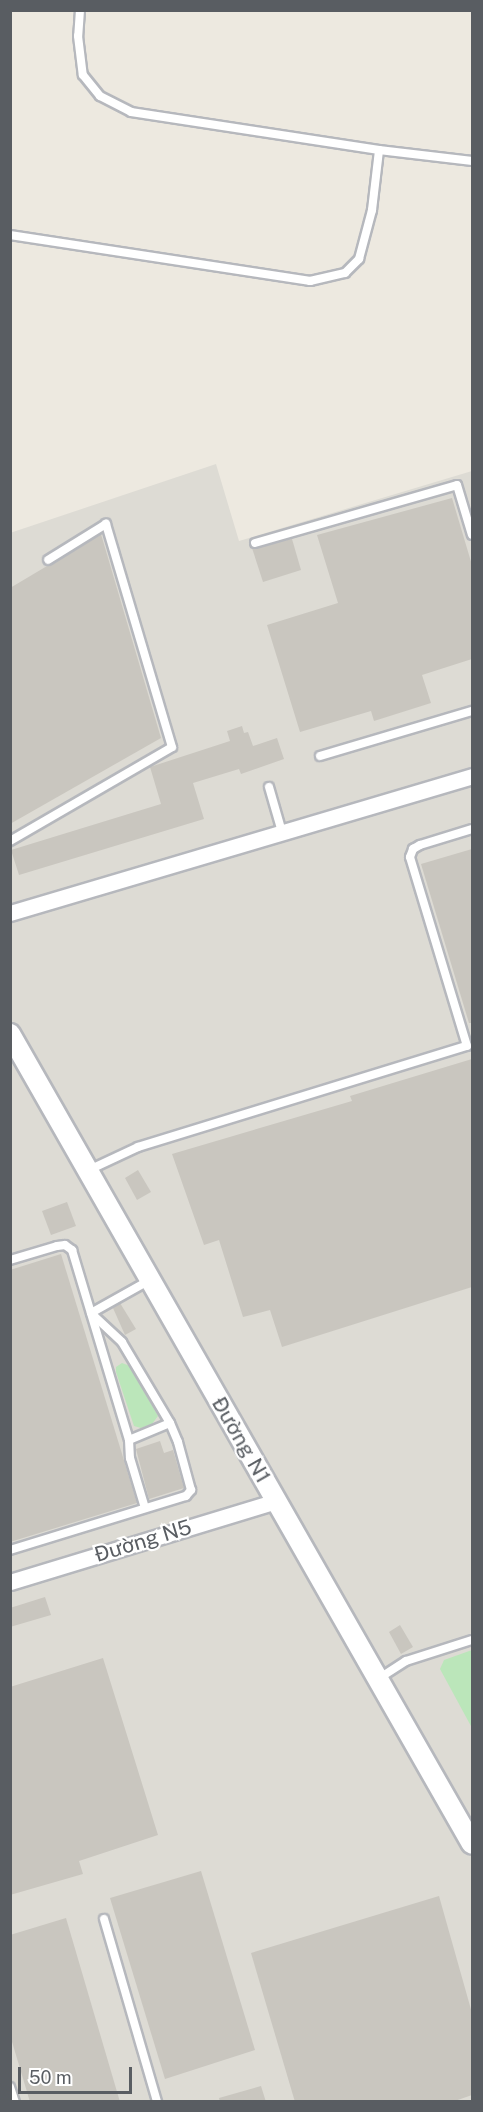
<!DOCTYPE html>
<html>
<head>
<meta charset="utf-8">
<style>
  body { margin:0 }
  #map { position:relative; width:483px; height:2112px; overflow:hidden; background:#ede9e0; font-family:"Public Sans",sans-serif }
  div>[style] { position:absolute }
  .industrial>* { inset:0; background:#dddbd4 }
  .green>* { inset:0; background:#bbe6ba }
  .building>* { inset:0; background:#c9c6bf }
  .roads { filter:drop-shadow(2px 0 #b6b8bd) drop-shadow(-2px 0 #b6b8bd) drop-shadow(0 2px #b6b8bd) drop-shadow(0 -2px #b6b8bd) }
  .service>* { height:8px; margin:-4px; padding:0 4px; transform-origin:4px; border-radius:4px; background:#fff }
  .minor>* { height:15px; margin:-7.5px; padding:0 7.5px; transform-origin:7.5px; border-radius:7.5px; background:#fff }
  .tertiary>* { height:20px; margin:-10px; padding:0 10px; transform-origin:10px; border-radius:10px; background:#fff }
  span { translate:-50% -50%; white-space:nowrap; text-align:center; line-height:1.15; -webkit-text-stroke:4.5px #fff; paint-order:stroke }
  .street-label { font-size:21px; color:#595d62 }
  .frame { position:absolute; inset:0; border:12px solid #595d62; pointer-events:none }
  .scale { position:absolute; left:18px; top:2067px; width:114px; height:27px; box-sizing:border-box; border:3px solid #595d62; border-top:0; padding-left:8px; font-size:18px; line-height:21px; white-space:nowrap; color:#595d62; -webkit-text-stroke:4px #fff; paint-order:stroke }
</style>
</head>
<body>
<div id="map">
  <div class="industrial">
    <i style="clip-path:polygon(216px 464px,239px 541px,472px 471px,472px 2101px,11px 2101px,10px 533px)"></i>
  </div>
  <div class="green">
    <i style="clip-path:polygon(122px 1363px,130px 1366px,158px 1416px,152px 1424px,141px 1428px,134px 1426px,116px 1372px,116px 1367px)"></i>
    <i style="clip-path:polygon(472px 1650px,472px 1728px,440px 1669px,444px 1660px)"></i>
  </div>
  <div class="building">
    <i style="clip-path:polygon(452px 498px,472px 565px,472px 659px,422px 675px,431px 703px,374px 721px,371px 711px,300px 732px,267px 625px,338px 603px,317px 535px)"></i>
    <i style="clip-path:polygon(101px 534px,161px 738px,10px 824px,10px 588px)"></i>
    <i style="clip-path:polygon(292px 539px,301px 570px,263px 582px,252px 548px)"></i>
    <i style="clip-path:polygon(242px 726px,244px 733px,248px 732px,253px 746px,277px 738px,284px 759px,241px 774px,239px 769px,193px 783px,204px 819px,19px 875px,11px 850px,161px 804px,150px 767px,230px 741px,227px 731px)"></i>
    <i style="clip-path:polygon(472px 849px,472px 1023px,469px 1023px,421px 864px)"></i>
    <i style="clip-path:polygon(472px 1059px,472px 1287px,282px 1347px,270px 1310px,243px 1317px,219px 1240px,204px 1245px,172px 1154px,352px 1101px,350px 1096px)"></i>
    <i style="clip-path:polygon(138px 1170px,151px 1192px,137px 1200px,125px 1178px)"></i>
    <i style="clip-path:polygon(67px 1202px,76px 1226px,51px 1235px,42px 1211px)"></i>
    <i style="clip-path:polygon(61px 1254px,137px 1503px,10px 1542px,10px 1270px)"></i>
    <i style="clip-path:polygon(120px 1303px,136px 1329px,125px 1335px,113px 1308px)"></i>
    <i style="clip-path:polygon(160px 1441px,164px 1453px,173px 1450px,184px 1488px,149px 1499px,136px 1449px)"></i>
    <i style="clip-path:polygon(45px 1597px,51px 1615px,10px 1627px,10px 1608px)"></i>
    <i style="clip-path:polygon(400px 1625px,413px 1647px,401px 1654px,389px 1632px)"></i>
    <i style="clip-path:polygon(103px 1658px,158px 1835px,79px 1861px,83px 1874px,10px 1895px,10px 1687px)"></i>
    <i style="clip-path:polygon(201px 1871px,255px 2050px,165px 2079px,110px 1898px)"></i>
    <i style="clip-path:polygon(439px 1896px,472px 2013px,472px 2095px,452px 2102px,295px 2102px,251px 1953px)"></i>
    <i style="clip-path:polygon(66px 1918px,120px 2102px,30px 2102px,10px 2035px,10px 1935px)"></i>
    <i style="clip-path:polygon(261px 2086px,266px 2102px,220px 2102px,219px 2098px)"></i>
  </div>
  <div class="roads">
    <div class="service">
      <i style="left:80px;top:10px;width:26px;rotate:94deg"></i>
      <i style="left:78px;top:36px;width:39px;rotate:83deg"></i>
      <i style="left:83px;top:75px;width:27px;rotate:51deg"></i>
      <i style="left:100px;top:96px;width:35px;rotate:27deg"></i>
      <i style="left:131px;top:112px;width:251px;rotate:8.7deg"></i>
      <i style="left:379px;top:150px;width:94px;rotate:6.7deg"></i>
      <i style="left:10px;top:235px;width:304px;rotate:8.7deg"></i>
      <i style="left:310px;top:281px;width:36px;rotate:-13deg"></i>
      <i style="left:345px;top:273px;width:20px;rotate:-45deg"></i>
      <i style="left:359px;top:259px;width:51px;rotate:-75.1deg"></i>
      <i style="left:372px;top:210px;width:60px;rotate:-83.3deg"></i>
      <i style="left:255px;top:543px;width:210px;rotate:-16deg"></i>
      <i style="left:457px;top:485px;width:52px;rotate:73.3deg"></i>
      <i style="left:320px;top:756px;width:159px;rotate:-16.5deg"></i>
      <i style="left:269px;top:787px;width:47px;rotate:73.9deg"></i>
      <i style="left:10px;top:841px;width:187px;rotate:-30.1deg"></i>
      <i style="left:172px;top:747px;width:233px;rotate:-106.5deg"></i>
      <i style="left:106px;top:524px;width:68px;rotate:148.2deg"></i>
      <i style="left:89px;top:1170px;width:54px;rotate:-25.1deg"></i>
      <i style="left:138px;top:1147px;width:344px;rotate:-17.1deg"></i>
      <i style="left:467px;top:1046px;width:197px;rotate:-106.8deg"></i>
      <i style="left:410px;top:857px;width:9px;rotate:-69deg"></i>
      <i style="left:413px;top:849px;width:8px;rotate:-30deg"></i>
      <i style="left:420px;top:845px;width:54px;rotate:-17.1deg"></i>
      <i style="left:10px;top:1260px;width:49px;rotate:-16.6deg"></i>
      <i style="left:57px;top:1246px;width:8px;rotate:-7deg"></i>
      <i style="left:65px;top:1245px;width:9px;rotate:36deg"></i>
      <i style="left:72px;top:1250px;width:198px;rotate:73.3deg"></i>
      <i style="left:129px;top:1440px;width:18px;rotate:87deg"></i>
      <i style="left:130px;top:1458px;width:52px;rotate:73.3deg"></i>
      <i style="left:91px;top:1313px;width:68px;rotate:-29.2deg"></i>
      <i style="left:129px;top:1440px;width:44px;rotate:-22.5deg"></i>
      <i style="left:10px;top:1550px;width:184px;rotate:-17.1deg"></i>
      <i style="left:186px;top:1496px;width:8px;rotate:-50deg"></i>
      <i style="left:191px;top:1490px;width:50px;rotate:-105.2deg"></i>
      <i style="left:178px;top:1442px;width:21px;rotate:-113deg"></i>
      <i style="left:170px;top:1423px;width:94px;rotate:-120.7deg"></i>
      <i style="left:122px;top:1342px;width:42px;rotate:-136.9deg"></i>
      <i style="left:378px;top:1679px;width:33px;rotate:-33deg"></i>
      <i style="left:406px;top:1661px;width:69px;rotate:-17.7deg"></i>
      <i style="left:104px;top:1919px;width:191px;rotate:73.8deg"></i>
      <i style="left:10px;top:2087px;width:16px;rotate:72deg"></i>
    </div>
    <div class="minor">
      <i style="left:10px;top:913px;width:482px;rotate:-16.5deg"></i>
      <i style="left:10px;top:1582px;width:278px;rotate:-16.9deg"></i>
    </div>
    <div class="tertiary">
      <i style="left:10px;top:1034px;width:932px;rotate:60.3deg"></i>
    </div>
  </div>
  <div class="street-label">
    <span style="left:241px;top:1440px;rotate:60deg">Đường N1</span>
    <span style="left:143px;top:1541px;rotate:-17deg">Đường N5</span>
  </div>
  <div class="frame"></div>
  <div class="scale">50 m</div>
</div>
</body>
</html>
